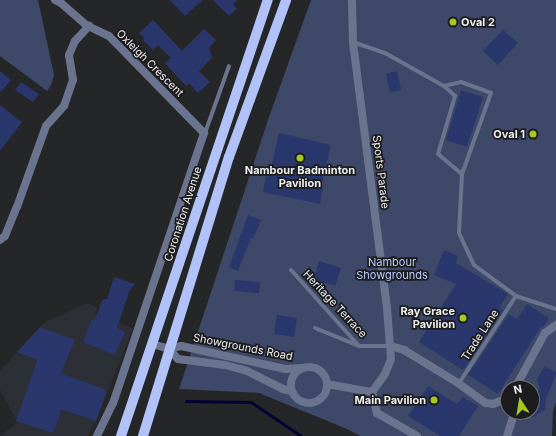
<!DOCTYPE html>
<html>
<head>
<meta charset="utf-8">
<style>
  body { margin:0 }
  #map { position:relative; width:556px; height:436px; overflow:hidden; background:#252628; font-family:Inter,sans-serif }
  div>[style] { position:absolute }
  .built>* { inset:0; background:#2c2f36 }
  .green>* { inset:0; background:#3e4868 }
  .stream>* { height:3px; margin:-1.5px; padding:0 1.5px; transform-origin:1.5px; border-radius:1.5px; background:#040234 }
  .building>* { inset:0; background:#2a376c }
  .service>* { height:4px; margin:-2px; padding:0 2px; transform-origin:2px; border-radius:2px; background:#6b748e }
  .minor>* { height:8px; margin:-4px; padding:0 4px; transform-origin:4px; border-radius:4px; background:#6b748e }
  .minor>.ring { margin:-4px; padding:0; box-sizing:content-box; background:none; border:8px solid #6b748e; border-radius:50% }
  .primary>* { height:10px; margin:-5px; padding:0 5px; transform-origin:5px; border-radius:5px; background:#b1c2f9 }
  .dots>* { width:11px; height:11px; translate:-50% -50%; box-sizing:border-box; border:2px solid #1c1c1e; border-radius:50% }
  span { translate:-50% -50%; white-space:nowrap; text-align:center; line-height:1.15; -webkit-text-stroke:3.5px #1c1c1e; paint-order:stroke }
  .poi-label { font-size:11px; color:#edeeef; font-weight:700 }
  .left { translate:0 -50%; text-align:left }
  .right { translate:-100% -50%; text-align:right }
  .street-label { font-size:11px; color:#edeeef }
  .park-label { font-size:11px; color:#bbcbff }
  .north { position:absolute; left:500px; top:380px; width:40px; height:40px; box-sizing:border-box; background:#1c1c1e; border:1px solid #707072; border-radius:50%; rotate:348deg; font-size:11px; font-weight:700; line-height:16px; text-align:center; color:#edeeef }
  .north::after { content:''; display:block; margin:auto; width:14px; height:18px; background:#a7c81f; clip-path:polygon(50% 0,100% 100%,50% 72%,0 100%) }
</style>
</head>
<body>
<div id="map">
  <div class="built">
    <i style="clip-path:polygon(88px 303px,97px 308px,95px 314px,133px 328px,96px 421px,87px 436px,0 436px,15px 425px,16px 421px,15px 417px,0 390px,0 371px,45px 322px)"></i>
  </div>
  <div class="green">
    <i style="clip-path:polygon(0 0,38px 0,54px 75px,52px 83px,47px 91px,0 56px)"></i>
    <i style="clip-path:polygon(evenodd,311px 0,556px 0,556px 402px,553px 411px,552px 436px,360px 436px,347px 429px,259px 393px,179px 389px,269px 117px,311px 0,508px 388px,532px 388px,532px 412px,508px 412px,508px 388px)"></i>
  </div>
  <div class="stream">
    <i style="left:186px;top:401px;width:65px;rotate:0.9deg"></i>
    <i style="left:251px;top:402px;width:60px;rotate:34.2deg"></i>
  </div>
  <div class="building">
    <i style="clip-path:polygon(170px 0,203px 0,185px 16px)"></i>
    <i style="clip-path:polygon(213px 0,237px 0,233px 4px,237px 9px,229px 16px)"></i>
    <i style="clip-path:polygon(153px 20px,182px 51px,204px 29px,216px 40px,209px 48px,212px 58px,199px 71px,210px 82px,198px 93px,189px 83px,186px 86px,165px 63px,171px 58px,158px 45px,153px 50px,143px 40px,144px 38px,139px 33px)"></i>
    <i style="clip-path:polygon(503px 30px,518px 43px,498px 65px,483px 51px)"></i>
    <i style="clip-path:polygon(0 71px,11px 80px,0 93px)"></i>
    <i style="clip-path:polygon(397px 71px,401px 90px,390px 92px,386px 74px)"></i>
    <i style="clip-path:polygon(21px 82px,39px 94px,33px 102px,15px 90px)"></i>
    <i style="clip-path:polygon(461px 90px,483px 97px,467px 147px,446px 140px)"></i>
    <i style="clip-path:polygon(0 105px,22px 122px,0 151px)"></i>
    <i style="clip-path:polygon(279px 133px,331px 145px,321px 188px,323px 188px,320px 204px,263px 192px,266px 176px,269px 177px)"></i>
    <i style="clip-path:polygon(248px 215px,261px 220px,253px 239px,251px 238px,238px 271px,229px 267px)"></i>
    <i style="clip-path:polygon(444px 250px,458px 256px,456px 263px,508px 294px,499px 308px,503px 310px,463px 370px,419px 342px,456px 284px,434px 275px)"></i>
    <i style="clip-path:polygon(319px 261px,341px 268px,335px 286px,314px 279px)"></i>
    <i style="clip-path:polygon(114px 277px,135px 284px,129px 292px,117px 328px,125px 332px,115px 355px,83px 342px,92px 319px,95px 320px,102px 300px,107px 299px)"></i>
    <i style="clip-path:polygon(235px 280px,260px 282px,259px 293px,234px 291px)"></i>
    <i style="clip-path:polygon(527px 304px,549px 318px,543px 327px,540px 328px,498px 394px,468px 375px,509px 314px,517px 319px)"></i>
    <i style="clip-path:polygon(277px 315px,297px 318px,294px 337px,274px 334px)"></i>
    <i style="clip-path:polygon(40px 327px,75px 340px,61px 373px,104px 389px,106px 393px,96px 421px,62px 409px,53px 433px,16px 421px,37px 360px,17px 352px)"></i>
    <i style="clip-path:polygon(544px 367px,556px 372px,556px 374px,546px 399px,545px 409px,532px 418px,532px 395px,540px 389px,537px 379px)"></i>
    <i style="clip-path:polygon(428px 386px,457px 404px,463px 397px,478px 406px,459px 436px,440px 436px,408px 416px)"></i>
  </div>
  <div class="service">
    <i style="left:353px;top:42px;width:34px;rotate:19deg"></i>
    <i style="left:385px;top:53px;width:68px;rotate:29.2deg"></i>
    <i style="left:444px;top:86px;width:17px;rotate:-13deg"></i>
    <i style="left:461px;top:82px;width:32px;rotate:20deg"></i>
    <i style="left:491px;top:93px;width:86px;rotate:109.7deg"></i>
    <i style="left:462px;top:174px;width:59px;rotate:92.9deg"></i>
    <i style="left:459px;top:233px;width:35px;rotate:65deg"></i>
    <i style="left:474px;top:265px;width:52px;rotate:36.4deg"></i>
    <i style="left:516px;top:296px;width:42px;rotate:18deg"></i>
    <i style="left:444px;top:86px;width:15px;rotate:42deg"></i>
    <i style="left:455px;top:96px;width:60px;rotate:106.3deg"></i>
    <i style="left:438px;top:154px;width:31px;rotate:40deg"></i>
    <i style="left:205px;top:133px;width:71px;rotate:-70.3deg"></i>
    <i style="left:291px;top:270px;width:102px;rotate:48.2deg"></i>
    <i style="left:315px;top:328px;width:48px;rotate:22.2deg"></i>
    <i style="left:359px;top:346px;width:32px"></i>
    <i style="left:459px;top:383px;width:104px;rotate:-56.8deg"></i>
  </div>
  <div class="minor">
    <i style="left:55px;top:0;width:7px;rotate:27deg"></i>
    <i style="left:61px;top:3px;width:33px;rotate:41deg"></i>
    <i style="left:86px;top:25px;width:25px;rotate:26deg"></i>
    <i style="left:109px;top:36px;width:136px;rotate:45.6deg"></i>
    <i style="left:204px;top:133px;width:285px;rotate:108.6deg"></i>
    <i style="left:113px;top:403px;width:37px;rotate:116deg"></i>
    <i style="left:0;top:240px;width:6px;rotate:-39deg"></i>
    <i style="left:5px;top:236px;width:31px;rotate:-68deg"></i>
    <i style="left:17px;top:207px;width:86px;rotate:-70.3deg"></i>
    <i style="left:46px;top:126px;width:27px;rotate:-48deg"></i>
    <i style="left:64px;top:106px;width:28px;rotate:-71deg"></i>
    <i style="left:73px;top:80px;width:25px;rotate:-99deg"></i>
    <i style="left:69px;top:55px;width:15px;rotate:-67deg"></i>
    <i style="left:75px;top:41px;width:21px;rotate:-47deg"></i>
    <i style="left:152px;top:344px;width:18px;rotate:16deg"></i>
    <i style="left:391px;top:346px;width:14px;rotate:17deg"></i>
    <i style="left:404px;top:350px;width:63px;rotate:31.4deg"></i>
    <i style="left:458px;top:383px;width:34px;rotate:36deg"></i>
    <i style="left:486px;top:403px;width:7px;rotate:8deg"></i>
    <i style="left:493px;top:404px;width:16px;rotate:-22deg"></i>
    <i style="left:169px;top:349px;width:12px;rotate:-14deg"></i>
    <i style="left:181px;top:346px;width:107px;rotate:12.4deg"></i>
    <i style="left:286px;top:369px;width:16px;rotate:-4deg"></i>
    <i style="left:169px;top:349px;width:13px;rotate:48deg"></i>
    <i style="left:178px;top:359px;width:47px;rotate:7.3deg"></i>
    <i style="left:225px;top:365px;width:23px;rotate:15deg"></i>
    <i style="left:247px;top:371px;width:40px;rotate:26.6deg"></i>
    <i style="left:283px;top:389px;width:8px;rotate:14deg"></i>
    <i class="ring" style="left:291px;top:367px;width:28px;height:28px"></i>
    <i style="left:327px;top:384px;width:46px;rotate:10.1deg"></i>
    <i style="left:372px;top:392px;width:22px;rotate:-54deg"></i>
    <i style="left:385px;top:374px;width:16px;rotate:-68deg"></i>
    <i style="left:391px;top:359px;width:51px;rotate:-94.5deg"></i>
    <i style="left:387px;top:308px;width:268px;rotate:-97.3deg"></i>
    <i style="left:353px;top:42px;width:42px;rotate:-91.4deg"></i>
    <i style="left:515px;top:388px;width:63px;rotate:-61.4deg"></i>
    <i style="left:545px;top:333px;width:14px;rotate:-36deg"></i>
    <i style="left:372px;top:392px;width:22px;rotate:77deg"></i>
    <i style="left:377px;top:413px;width:46px;rotate:29.9deg"></i>
    <i style="left:507px;top:436px;width:22px;rotate:-72deg"></i>
    <i style="left:514px;top:415px;width:3px;rotate:-108deg"></i>
  </div>
  <div class="primary">
    <i style="left:121px;top:436px;width:460px;rotate:-71.4deg"></i>
    <i style="left:143px;top:436px;width:292px;rotate:-72.9deg"></i>
    <i style="left:229px;top:157px;width:167px;rotate:-70deg"></i>
  </div>
  <div class="dots">
    <i style="left:453px;top:22px;background:#a7c81f"></i>
    <i style="left:533px;top:134px;background:#a7c81f"></i>
    <i style="left:300px;top:158px;background:#a7c81f"></i>
    <i style="left:463px;top:318px;background:#a7c81f"></i>
    <i style="left:434px;top:400px;background:#a7c81f"></i>
  </div>
  <div class="poi-label">
    <span class="left" style="left:461px;top:22px">Oval 2</span>
    <span class="right" style="left:525px;top:134px">Oval 1</span>
    <span style="left:300px;top:177px">Nambour Badminton<br>Pavilion</span>
    <span class="right" style="left:455px;top:318px">Ray Grace<br>Pavilion</span>
    <span class="right" style="left:426px;top:400px">Main Pavilion</span>
  </div>
  <div class="street-label">
    <span style="left:150px;top:63px;rotate:45deg">Oxleigh Crescent</span>
    <span style="left:381px;top:172px;rotate:83deg">Sports Parade</span>
    <span style="left:183px;top:214px;rotate:-72deg">Coronation Avenue</span>
    <span style="left:335px;top:304px;rotate:47deg">Heritage Terrace</span>
    <span style="left:480px;top:335px;rotate:-57deg">Trade Lane</span>
    <span style="left:243px;top:347px;rotate:11deg">Showgrounds Road</span>
  </div>
  <div class="park-label">
    <span style="left:392px;top:269px">Nambour<br>Showgrounds</span>
  </div>
  <div class="north">N</div>
</div>
</body>
</html>
